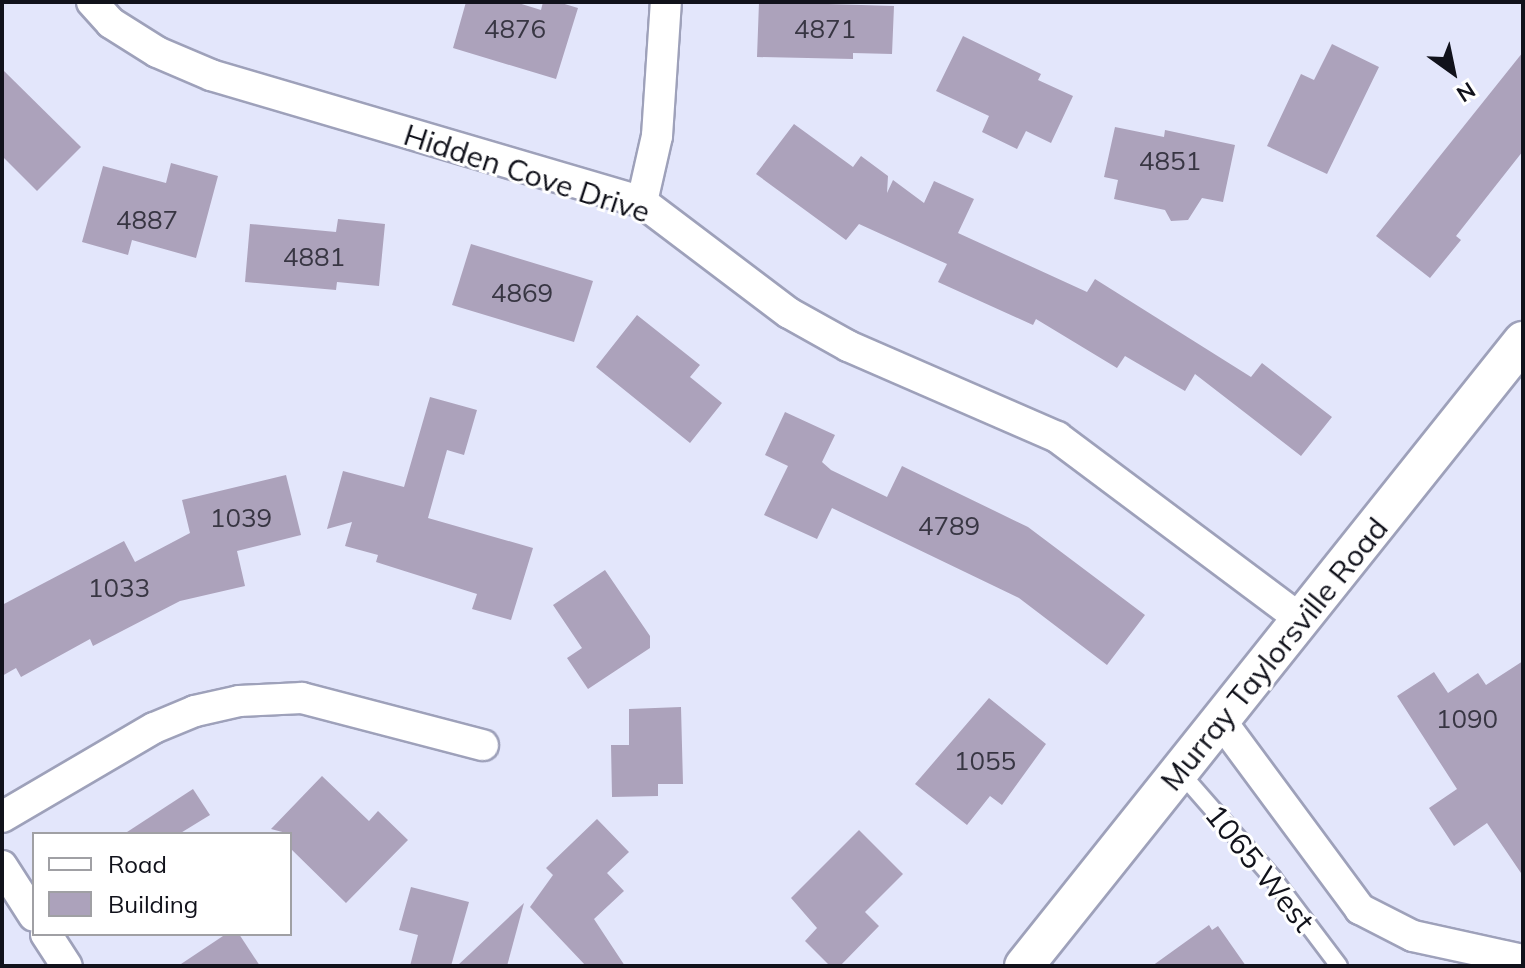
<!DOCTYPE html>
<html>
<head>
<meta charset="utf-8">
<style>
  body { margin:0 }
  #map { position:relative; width:1525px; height:968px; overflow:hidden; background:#e3e6fb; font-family:Mulish,sans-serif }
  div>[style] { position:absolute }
  .building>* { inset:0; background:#aca2bb }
  .roads { filter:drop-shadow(2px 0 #9ea1ba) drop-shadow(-2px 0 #9ea1ba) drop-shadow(0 2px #9ea1ba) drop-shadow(0 -2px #9ea1ba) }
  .service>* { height:16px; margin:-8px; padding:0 8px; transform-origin:8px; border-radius:8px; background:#fff }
  .minor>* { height:30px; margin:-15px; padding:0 15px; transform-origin:15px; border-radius:15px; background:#fff }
  .tertiary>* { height:38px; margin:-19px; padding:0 19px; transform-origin:19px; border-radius:19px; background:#fff }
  span { translate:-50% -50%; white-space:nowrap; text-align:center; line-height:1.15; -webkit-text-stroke:6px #fff; paint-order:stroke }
  .number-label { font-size:26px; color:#383643 }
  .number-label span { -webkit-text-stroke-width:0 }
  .street-label { font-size:30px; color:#11121b }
  .frame { position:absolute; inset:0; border:4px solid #11121b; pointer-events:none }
  .legend { position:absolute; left:32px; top:832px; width:260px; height:104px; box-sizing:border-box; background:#fff; border:2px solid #a0a0a4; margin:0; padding:10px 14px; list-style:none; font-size:24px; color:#11121b }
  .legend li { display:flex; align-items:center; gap:16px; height:40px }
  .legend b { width:40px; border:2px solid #a0a0a4 }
  .north { position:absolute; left:1413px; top:32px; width:80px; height:80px; -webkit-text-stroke:6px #fff; paint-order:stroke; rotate:147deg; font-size:22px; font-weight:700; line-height:32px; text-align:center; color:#11121b }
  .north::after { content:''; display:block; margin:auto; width:28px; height:36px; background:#11121b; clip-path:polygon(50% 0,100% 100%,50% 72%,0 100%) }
</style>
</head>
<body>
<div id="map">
  <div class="building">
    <i style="clip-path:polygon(466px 2px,515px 2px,541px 10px,543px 2px,558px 2px,578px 8px,556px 79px,453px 48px)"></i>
    <i style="clip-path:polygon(759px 2px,894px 6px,892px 54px,853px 53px,853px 59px,757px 57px)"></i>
    <i style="clip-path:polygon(963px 36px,1041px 74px,1038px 80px,1073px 96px,1051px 143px,1026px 131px,1017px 149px,982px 132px,989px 116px,936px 91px)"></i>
    <i style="clip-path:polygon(1332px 44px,1379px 67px,1327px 174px,1267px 146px,1301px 74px,1314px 80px)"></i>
    <i style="clip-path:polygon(1523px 52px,1523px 151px,1456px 236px,1461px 240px,1430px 278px,1376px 236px)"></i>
    <i style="clip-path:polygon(2px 69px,81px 147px,37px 191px,2px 156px)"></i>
    <i style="clip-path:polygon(794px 124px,853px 167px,861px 156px,888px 176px,887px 193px,893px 180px,924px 203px,934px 181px,974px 199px,958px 233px,1087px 292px,1095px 279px,1251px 377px,1262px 363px,1332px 417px,1301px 456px,1195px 374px,1185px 391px,1125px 356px,1117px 368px,1036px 319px,1033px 325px,938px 282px,947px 264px,859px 224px,846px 240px,756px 174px)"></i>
    <i style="clip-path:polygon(1115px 127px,1164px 137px,1165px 130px,1235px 145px,1223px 202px,1202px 198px,1188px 220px,1171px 221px,1165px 210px,1114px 199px,1118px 180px,1104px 177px)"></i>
    <i style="clip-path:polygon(171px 163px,218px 176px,196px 258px,132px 240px,128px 255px,82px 242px,103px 166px,166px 183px)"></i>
    <i style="clip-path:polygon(338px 219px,385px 224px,379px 286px,337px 282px,336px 290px,245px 282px,250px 224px,336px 232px)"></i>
    <i style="clip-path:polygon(471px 244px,593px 281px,574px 342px,452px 305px)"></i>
    <i style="clip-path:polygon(637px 315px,700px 365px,690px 377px,722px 403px,690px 443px,596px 367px)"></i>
    <i style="clip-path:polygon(430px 397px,477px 410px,464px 455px,447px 450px,428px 518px,533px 548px,511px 620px,472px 609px,477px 594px,376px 562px,378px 555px,345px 546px,352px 522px,327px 529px,343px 471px,404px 487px)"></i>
    <i style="clip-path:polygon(785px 412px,835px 435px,822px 462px,831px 470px,887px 497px,902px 466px,1028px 527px,1145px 615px,1107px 665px,1019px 598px,832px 508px,817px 539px,764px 515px,788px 466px,765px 455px)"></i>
    <i style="clip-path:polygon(286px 475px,301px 535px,237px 551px,245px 586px,180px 601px,93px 646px,90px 639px,21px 677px,16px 668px,2px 676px,2px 605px,124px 541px,135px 562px,190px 533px,182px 500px)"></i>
    <i style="clip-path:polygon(605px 570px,650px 636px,650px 648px,588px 689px,567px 658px,582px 648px,553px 605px)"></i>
    <i style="clip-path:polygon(1523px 661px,1523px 876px,1487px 823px,1454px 846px,1429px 808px,1457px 789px,1397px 696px,1434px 672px,1448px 693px,1478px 673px,1486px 685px)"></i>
    <i style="clip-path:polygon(989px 698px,1046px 744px,1002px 805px,990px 796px,967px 825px,915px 784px)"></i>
    <i style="clip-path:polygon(681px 707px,683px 784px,658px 784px,658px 796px,612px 797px,611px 745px,629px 745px,629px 709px)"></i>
    <i style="clip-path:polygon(322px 776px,369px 821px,378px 811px,408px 840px,346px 903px,290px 848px,290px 834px,271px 829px)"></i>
    <i style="clip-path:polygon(193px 789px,210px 815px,179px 834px,124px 834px)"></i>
    <i style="clip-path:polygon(597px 819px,629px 852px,607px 873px,624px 891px,594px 919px,625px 966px,586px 966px,530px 907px,553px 875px,546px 868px)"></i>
    <i style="clip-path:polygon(859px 830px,903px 874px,865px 912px,879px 926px,840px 966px,830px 966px,805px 941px,817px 928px,791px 898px)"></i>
    <i style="clip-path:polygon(411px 887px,469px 902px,451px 966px,410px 966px,418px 935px,399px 930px)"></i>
    <i style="clip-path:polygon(524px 903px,507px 966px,457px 966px)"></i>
    <i style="clip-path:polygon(1209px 925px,1212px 930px,1218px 926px,1246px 966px,1152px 966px)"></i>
    <i style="clip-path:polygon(226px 934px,239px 934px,260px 966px,178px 966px)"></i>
  </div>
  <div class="roads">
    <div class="service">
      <i style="left:1180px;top:772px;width:140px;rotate:48.8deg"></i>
      <i style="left:1272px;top:877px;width:111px;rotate:53deg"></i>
    </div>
    <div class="minor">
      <i style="left:92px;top:2px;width:28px;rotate:48deg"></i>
      <i style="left:111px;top:23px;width:54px;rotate:32.2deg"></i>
      <i style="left:157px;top:52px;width:59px;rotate:23.1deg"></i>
      <i style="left:211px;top:75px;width:449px;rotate:16.4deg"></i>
      <i style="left:642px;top:202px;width:184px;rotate:37.1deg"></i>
      <i style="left:789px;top:313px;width:68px;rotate:29.2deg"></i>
      <i style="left:848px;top:346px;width:228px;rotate:23.5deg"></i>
      <i style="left:1057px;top:437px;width:306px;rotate:36.8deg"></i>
      <i style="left:642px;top:202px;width:68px;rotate:-77.2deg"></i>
      <i style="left:657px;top:136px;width:134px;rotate:-86.2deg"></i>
      <i style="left:1221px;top:721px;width:234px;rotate:53.5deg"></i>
      <i style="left:1360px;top:909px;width:59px;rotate:27deg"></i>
      <i style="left:1413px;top:936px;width:113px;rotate:12.3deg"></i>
      <i style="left:2px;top:817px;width:176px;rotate:-30.4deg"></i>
      <i style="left:154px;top:728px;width:44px;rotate:-22.5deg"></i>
      <i style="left:195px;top:711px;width:45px;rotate:-12.8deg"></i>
      <i style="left:239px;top:701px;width:63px;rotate:-2.7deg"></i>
      <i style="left:302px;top:698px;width:187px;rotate:14.6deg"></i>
      <i style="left:2px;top:866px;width:59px;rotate:57.4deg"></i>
      <i style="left:46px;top:934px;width:38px;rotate:57deg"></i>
    </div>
    <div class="tertiary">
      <i style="left:1024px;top:966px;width:800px;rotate:-51.4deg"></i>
    </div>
  </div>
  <div class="number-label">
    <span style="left:515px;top:29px">4876</span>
    <span style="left:825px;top:29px">4871</span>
    <span style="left:1170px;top:161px">4851</span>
    <span style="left:147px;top:220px">4887</span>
    <span style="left:314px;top:257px">4881</span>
    <span style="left:522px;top:293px">4869</span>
    <span style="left:241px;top:518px">1039</span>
    <span style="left:949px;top:526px">4789</span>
    <span style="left:119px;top:588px">1033</span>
    <span style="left:1467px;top:719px">1090</span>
    <span style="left:985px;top:761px">1055</span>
  </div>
  <div class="street-label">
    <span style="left:527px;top:173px;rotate:18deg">Hidden Cove Drive</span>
    <span style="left:1274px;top:654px;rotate:-51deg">Murray Taylorsville Road</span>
    <span style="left:1260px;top:868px;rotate:51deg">1065 West</span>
  </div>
  <div class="frame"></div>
  <ul class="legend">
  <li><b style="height:10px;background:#fff"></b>Road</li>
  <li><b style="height:22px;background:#aca2bb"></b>Building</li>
  </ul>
  <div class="north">N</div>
</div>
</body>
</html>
